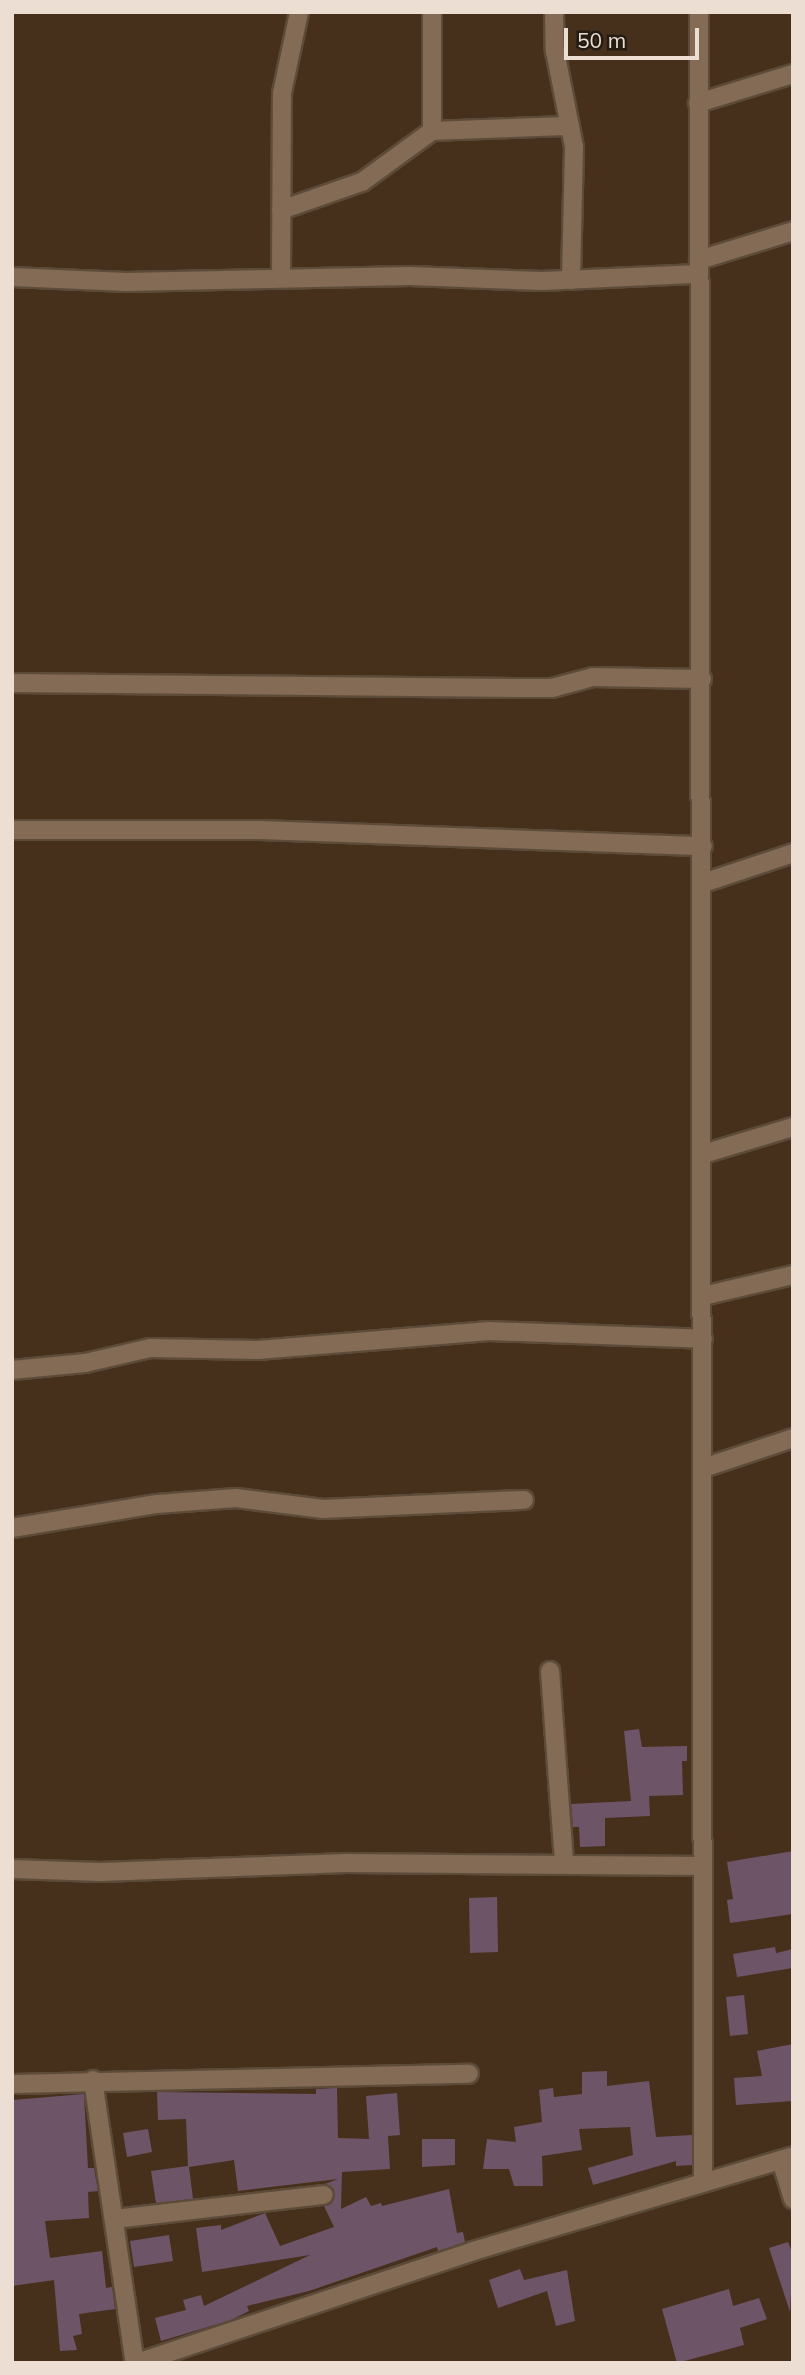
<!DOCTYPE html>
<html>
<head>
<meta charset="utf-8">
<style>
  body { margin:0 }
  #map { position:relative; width:805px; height:2375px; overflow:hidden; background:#46301c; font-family:Mulish,sans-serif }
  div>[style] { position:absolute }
  .building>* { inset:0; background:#6e5467 }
  .roads { filter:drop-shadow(2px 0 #5d4b3a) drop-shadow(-2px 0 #5d4b3a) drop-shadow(0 2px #5d4b3a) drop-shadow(0 -2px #5d4b3a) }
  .minor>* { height:18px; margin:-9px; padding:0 9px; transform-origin:9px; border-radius:9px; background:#836b55 }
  span { translate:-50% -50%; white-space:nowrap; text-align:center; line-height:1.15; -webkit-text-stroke:5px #241b12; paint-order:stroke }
  .frame { position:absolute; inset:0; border:14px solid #ecded2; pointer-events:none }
  .scale { position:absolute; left:564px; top:28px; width:135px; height:32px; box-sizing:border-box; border:4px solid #ecded2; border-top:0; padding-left:9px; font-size:21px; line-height:24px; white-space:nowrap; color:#ecded2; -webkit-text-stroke:5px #241b12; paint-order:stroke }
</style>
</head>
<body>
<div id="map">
  <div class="building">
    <i style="clip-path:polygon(639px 1729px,642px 1747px,687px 1746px,687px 1761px,682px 1761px,683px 1795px,649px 1796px,650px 1816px,605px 1818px,605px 1846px,580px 1847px,579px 1827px,573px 1827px,571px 1804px,631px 1801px,624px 1731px)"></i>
    <i style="clip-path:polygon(793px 1851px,793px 1914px,730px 1923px,727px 1900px,733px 1899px,727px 1862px)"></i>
    <i style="clip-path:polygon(497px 1897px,498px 1952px,470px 1953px,469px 1898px)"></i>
    <i style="clip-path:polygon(775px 1947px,776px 1953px,793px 1949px,793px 1968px,737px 1977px,733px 1954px)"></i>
    <i style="clip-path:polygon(744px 1995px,748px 2034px,730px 2036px,726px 1997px)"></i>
    <i style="clip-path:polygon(793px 2044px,793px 2101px,736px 2105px,734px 2078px,762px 2076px,757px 2051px)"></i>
    <i style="clip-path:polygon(607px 2071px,607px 2086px,649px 2081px,656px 2137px,692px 2135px,692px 2165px,676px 2166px,676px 2161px,593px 2185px,588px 2168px,633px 2155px,630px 2127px,579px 2129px,582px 2150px,542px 2156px,543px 2186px,514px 2186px,509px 2169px,483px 2169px,487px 2139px,516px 2142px,514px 2127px,542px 2122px,539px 2090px,553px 2088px,554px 2097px,582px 2094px,582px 2072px)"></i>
    <i style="clip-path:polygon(337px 2088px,338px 2138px,369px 2139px,366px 2096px,397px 2093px,400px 2135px,388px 2136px,390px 2169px,342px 2172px,341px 2209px,366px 2197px,371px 2206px,381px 2203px,382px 2206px,449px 2189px,457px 2233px,463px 2232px,465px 2242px,438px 2251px,437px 2247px,309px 2291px,247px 2306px,249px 2311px,231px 2320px,161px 2341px,155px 2318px,186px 2310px,183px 2300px,201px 2295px,204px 2306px,310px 2255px,202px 2272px,196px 2228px,221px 2225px,221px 2230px,265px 2213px,280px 2246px,334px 2227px,324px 2206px,331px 2204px,335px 2194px,325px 2184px,338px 2179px,238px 2191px,234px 2160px,189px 2167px,193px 2199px,156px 2203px,151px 2171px,188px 2166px,186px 2119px,158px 2120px,157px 2092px,316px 2094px,316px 2089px)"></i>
    <i style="clip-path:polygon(84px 2094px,88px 2168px,94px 2168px,98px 2191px,88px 2192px,89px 2218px,45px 2221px,50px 2258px,102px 2251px,106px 2288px,112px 2287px,115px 2309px,79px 2314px,82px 2334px,73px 2336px,77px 2350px,60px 2351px,54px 2280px,12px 2286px,12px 2100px)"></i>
    <i style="clip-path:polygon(148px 2129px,152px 2152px,127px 2157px,123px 2133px)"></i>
    <i style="clip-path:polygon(422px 2139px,455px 2139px,455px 2165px,422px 2167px)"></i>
    <i style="clip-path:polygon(169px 2235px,173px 2261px,134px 2267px,130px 2241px)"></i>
    <i style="clip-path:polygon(788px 2242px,793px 2255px,790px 2312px,769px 2248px)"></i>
    <i style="clip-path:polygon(520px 2269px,524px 2280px,567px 2270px,575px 2321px,556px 2326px,547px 2291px,498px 2308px,489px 2280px)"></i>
    <i style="clip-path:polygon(729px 2289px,733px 2306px,759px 2298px,767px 2319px,740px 2328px,744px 2345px,677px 2363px,662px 2309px)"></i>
  </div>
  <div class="roads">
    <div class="minor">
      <i style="left:432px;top:12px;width:119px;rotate:90deg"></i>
      <i style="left:554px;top:12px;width:39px;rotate:89deg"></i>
      <i style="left:555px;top:51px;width:98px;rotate:78.8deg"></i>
      <i style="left:574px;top:147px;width:133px;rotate:91.3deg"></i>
      <i style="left:699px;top:12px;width:2170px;rotate:89.89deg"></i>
      <i style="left:698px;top:103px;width:99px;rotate:-17deg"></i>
      <i style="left:281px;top:210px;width:86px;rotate:-19.1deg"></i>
      <i style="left:362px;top:182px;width:87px;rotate:-36.1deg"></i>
      <i style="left:432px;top:131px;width:138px;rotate:-2.1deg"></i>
      <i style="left:699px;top:260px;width:98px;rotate:-17.1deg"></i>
      <i style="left:12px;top:277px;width:114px;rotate:2.5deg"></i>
      <i style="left:126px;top:282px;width:284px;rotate:-1.2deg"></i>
      <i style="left:410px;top:276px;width:132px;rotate:2.2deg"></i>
      <i style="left:542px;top:281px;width:157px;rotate:-2.6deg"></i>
      <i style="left:281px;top:277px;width:184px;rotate:-89.7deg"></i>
      <i style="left:282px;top:93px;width:83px;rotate:-78.1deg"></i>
      <i style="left:12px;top:683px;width:508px;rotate:0.56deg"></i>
      <i style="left:520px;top:688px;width:32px"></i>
      <i style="left:552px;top:688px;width:42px;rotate:-15deg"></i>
      <i style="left:593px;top:677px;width:109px;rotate:1.1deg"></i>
      <i style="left:12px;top:830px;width:248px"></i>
      <i style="left:260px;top:830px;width:443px;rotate:2.1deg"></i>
      <i style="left:703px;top:883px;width:95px;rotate:-18.4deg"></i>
      <i style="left:703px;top:1154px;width:94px;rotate:-16.7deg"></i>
      <i style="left:703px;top:1296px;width:92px;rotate:-13.1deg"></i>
      <i style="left:12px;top:1370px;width:73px;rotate:-5.5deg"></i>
      <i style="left:85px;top:1363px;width:67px;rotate:-13deg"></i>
      <i style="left:150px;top:1348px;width:108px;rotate:1.1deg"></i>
      <i style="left:258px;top:1350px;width:232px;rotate:-4.7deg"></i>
      <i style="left:489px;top:1331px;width:214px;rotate:2.1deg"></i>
      <i style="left:703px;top:1468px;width:95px;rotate:-18.4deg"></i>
      <i style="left:12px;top:1528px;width:147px;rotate:-9.4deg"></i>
      <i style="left:157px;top:1504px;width:79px;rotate:-4.3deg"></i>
      <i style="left:236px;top:1498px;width:88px;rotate:7.2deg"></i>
      <i style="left:323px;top:1509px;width:201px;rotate:-2.6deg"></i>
      <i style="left:550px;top:1671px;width:193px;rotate:85.8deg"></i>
      <i style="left:12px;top:1869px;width:88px;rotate:2deg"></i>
      <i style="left:100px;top:1872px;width:247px;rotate:-2.1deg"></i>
      <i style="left:347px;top:1863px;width:355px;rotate:0.5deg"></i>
      <i style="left:93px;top:2080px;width:286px;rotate:81.6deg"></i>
      <i style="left:12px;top:2084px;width:457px;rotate:-1.3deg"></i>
      <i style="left:781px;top:2160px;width:41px;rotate:72.9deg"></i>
      <i style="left:115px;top:2219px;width:210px;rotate:-6.6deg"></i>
      <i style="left:137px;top:2363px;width:354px;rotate:-18.4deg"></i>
      <i style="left:473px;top:2251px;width:334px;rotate:-16.5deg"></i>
    </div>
  </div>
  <div class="frame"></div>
  <div class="scale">50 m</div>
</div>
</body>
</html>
